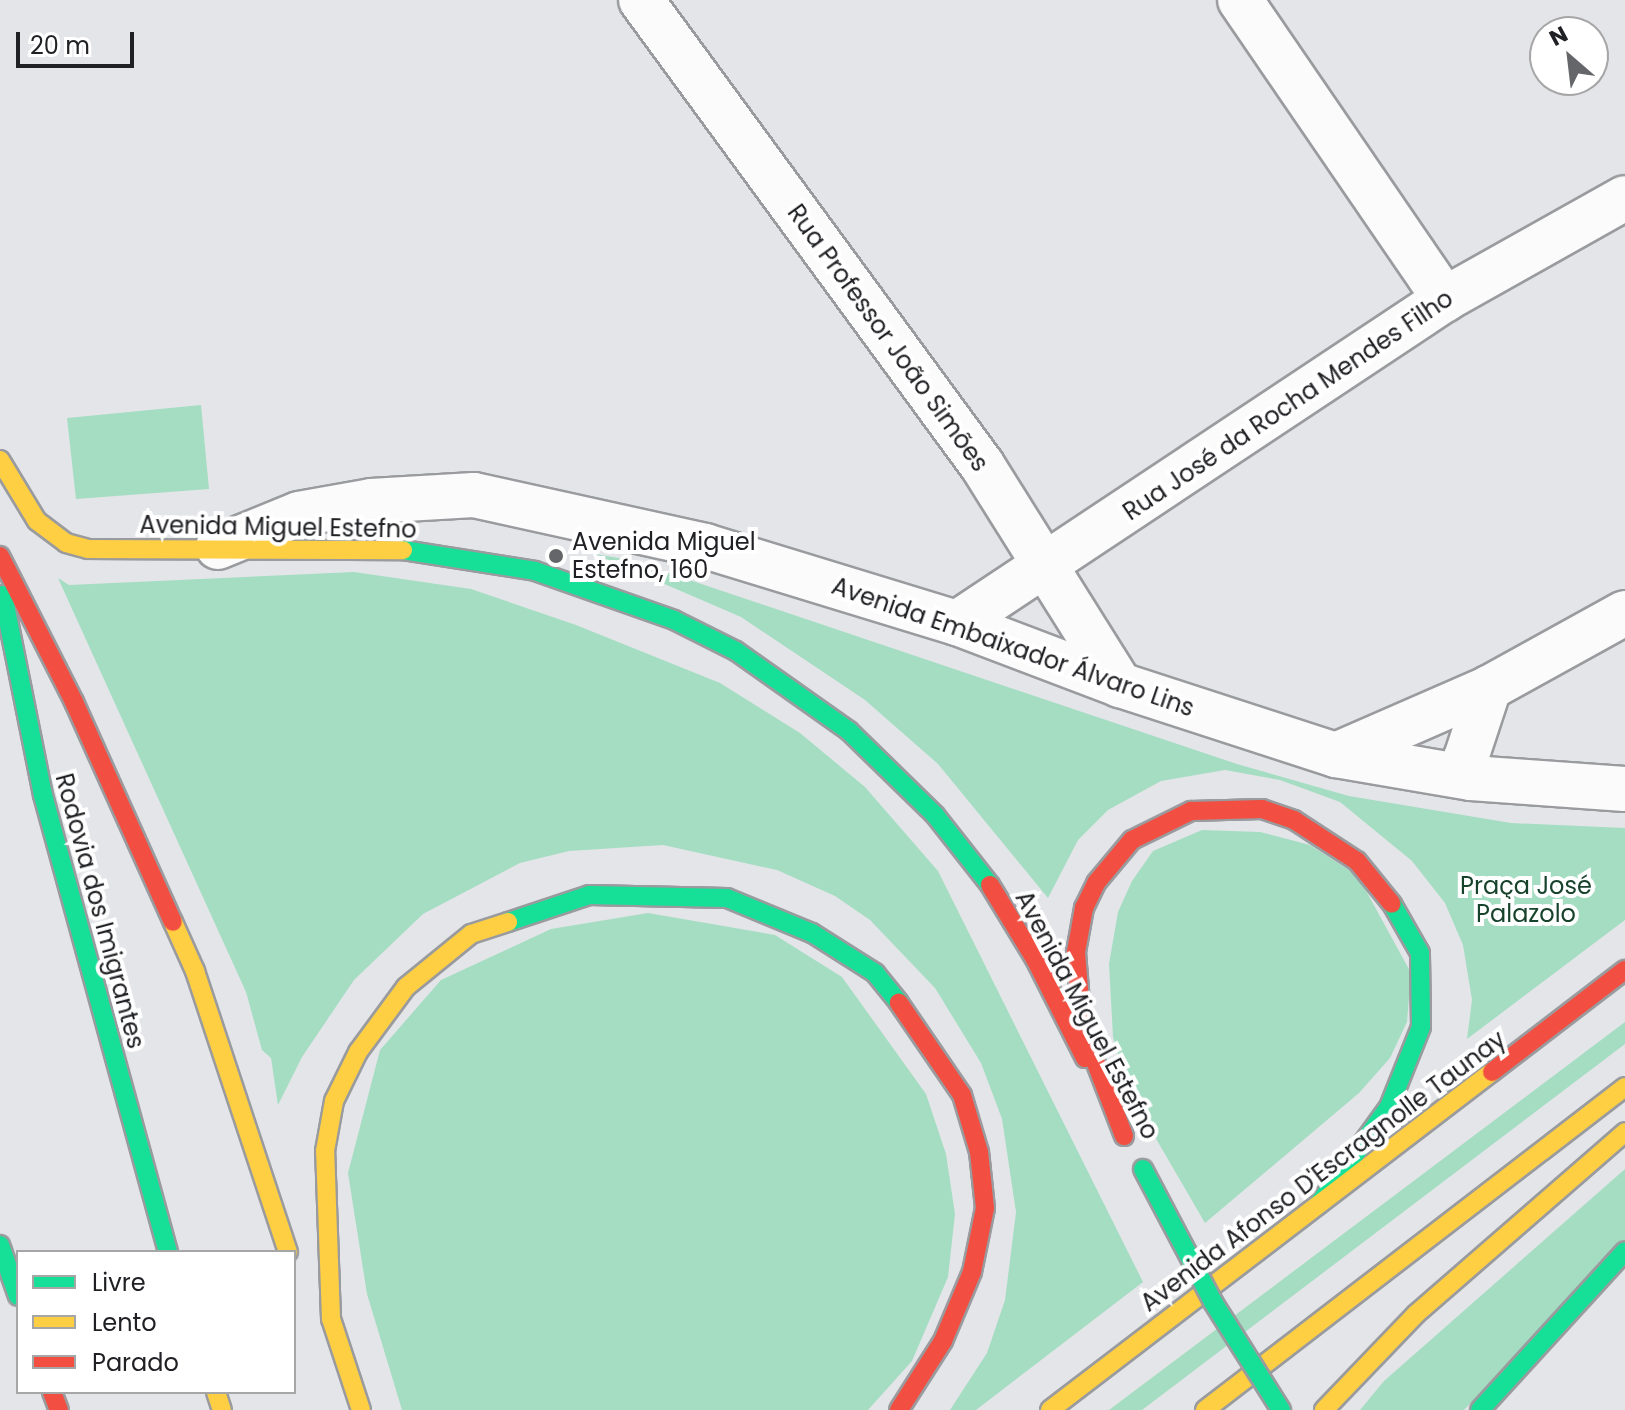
<!DOCTYPE html>
<html>
<head>
<meta charset="utf-8">
<style>
  body { margin:0 }
  #map { position:relative; width:1625px; height:1410px; overflow:hidden; background:#e4e5e9; font-family:Poppins,sans-serif }
  div>[style] { position:absolute }
  .green>* { inset:0; background:#a5ddc2 }
  .roads { filter:drop-shadow(2px 0 #9a9b9e) drop-shadow(-2px 0 #9a9b9e) drop-shadow(0 2px #9a9b9e) drop-shadow(0 -2px #9a9b9e) }
  .street>* { height:44px; margin:-22px; padding:0 22px; transform-origin:22px; border-radius:22px; background:#fbfbfc }
  .fast>* { height:18px; margin:-9px; padding:0 9px; transform-origin:9px; border-radius:9px; background:#16e098 }
  .slow>* { height:18px; margin:-9px; padding:0 9px; transform-origin:9px; border-radius:9px; background:#ffcf43 }
  .jam>* { height:18px; margin:-9px; padding:0 9px; transform-origin:9px; border-radius:9px; background:#f24e42 }
  .bridges { filter:drop-shadow(2px 0 #9a9b9e) drop-shadow(-2px 0 #9a9b9e) drop-shadow(0 2px #9a9b9e) drop-shadow(0 -2px #9a9b9e) }
  .fast-bridge>* { height:18px; margin:-9px; padding:0 9px; transform-origin:9px; border-radius:9px; background:#16e098 }
  .dots>* { width:22px; height:22px; translate:-50% -50%; box-sizing:border-box; border:4px solid #fff; border-radius:50% }
  span { translate:-50% -50%; white-space:nowrap; text-align:center; line-height:1.15; -webkit-text-stroke:8px #fff; paint-order:stroke }
  .street-label { font-size:24px; color:#202124 }
  .poi-label { font-size:24px; color:#202124 }
  .left { translate:0 -50%; text-align:left }
  .park-label { font-size:24px; color:#17422c }
  .legend { position:absolute; left:16px; top:1250px; width:280px; height:144px; box-sizing:border-box; background:#fff; border:2px solid #a6a6a7; margin:0; padding:10px 14px; list-style:none; font-size:24px; color:#202124 }
  .legend li { display:flex; align-items:center; gap:16px; height:40px }
  .legend b { width:40px; border:2px solid #a6a6a7 }
  .north { position:absolute; left:1529px; top:16px; width:80px; height:80px; box-sizing:border-box; background:#fff; border:2px solid #a6a6a7; border-radius:50%; rotate:332deg; font-size:22px; font-weight:700; line-height:32px; text-align:center; color:#202124 }
  .north::after { content:''; display:block; margin:auto; width:28px; height:36px; background:#656669; clip-path:polygon(50% 0,100% 100%,50% 72%,0 100%) }
  .scale { position:absolute; left:16px; top:32px; width:118px; height:36px; box-sizing:border-box; border:4px solid #202124; border-top:0; padding-left:10px; font-size:24px; line-height:28px; white-space:nowrap; color:#202124; -webkit-text-stroke:6px #fff; paint-order:stroke }
</style>
</head>
<body>
<div id="map">
  <div class="green">
    <i style="clip-path:polygon(201px 405px,209px 489px,76px 499px,67px 418px)"></i>
    <i style="clip-path:polygon(595px 554px,630px 560px,1237px 764px,1349px 796px,1511px 823px,1625px 828px,1625px 920px,1467px 1039px,1472px 1000px,1463px 945px,1445px 903px,1412px 861px,1340px 802px,1280px 780px,1225px 770px,1161px 781px,1108px 810px,1078px 840px,1048px 898px,938px 764px,865px 700px,741px 617px)"></i>
    <i style="clip-path:polygon(354px 572px,471px 589px,576px 625px,720px 683px,800px 733px,865px 787px,938px 871px,1143px 1282px,976px 1410px,950px 1410px,987px 1353px,1005px 1300px,1016px 1212px,1002px 1119px,981px 1063px,935px 988px,870px 920px,835px 896px,777px 870px,663px 845px,569px 851px,520px 863px,423px 914px,354px 980px,302px 1057px,278px 1105px,271px 1058px,262px 1050px,246px 992px,58px 578px,69px 585px)"></i>
    <i style="clip-path:polygon(1202px 830px,1260px 832px,1310px 845px,1358px 876px,1411px 973px,1407px 1022px,1390px 1058px,1359px 1093px,1205px 1223px,1130px 1094px,1113px 1037px,1109px 964px,1118px 912px,1132px 881px,1153px 851px)"></i>
    <i style="clip-path:polygon(648px 913px,775px 935px,842px 977px,926px 1094px,946px 1154px,955px 1214px,948px 1277px,912px 1361px,868px 1410px,402px 1410px,367px 1294px,348px 1173px,380px 1050px,441px 980px,551px 929px)"></i>
    <i style="clip-path:polygon(1625px 1022px,1625px 1044px,1142px 1410px,1109px 1410px)"></i>
    <i style="clip-path:polygon(1625px 1169px,1625px 1240px,1464px 1410px,1360px 1410px,1384px 1381px)"></i>
  </div>
  <div class="roads">
    <div class="street">
      <i style="left:641px;top:0;width:577px;rotate:53.75deg"></i>
      <i style="left:982px;top:465px;width:260px;rotate:57.9deg"></i>
      <i style="left:1240px;top:0;width:363px;rotate:55.6deg"></i>
      <i style="left:218px;top:547px;width:87px;rotate:-22.2deg"></i>
      <i style="left:299px;top:514px;width:73px;rotate:-10.2deg"></i>
      <i style="left:371px;top:501px;width:103px;rotate:-3.3deg"></i>
      <i style="left:474px;top:495px;width:237px;rotate:12.4deg"></i>
      <i style="left:705px;top:546px;width:264px;rotate:17deg"></i>
      <i style="left:957px;top:623px;width:174px;rotate:20.8deg"></i>
      <i style="left:1120px;top:685px;width:227px;rotate:18deg"></i>
      <i style="left:1336px;top:755px;width:137px;rotate:9.7deg"></i>
      <i style="left:1471px;top:778px;width:154px;rotate:4.1deg"></i>
      <i style="left:957px;top:623px;width:586px;rotate:-33.58deg"></i>
      <i style="left:1445px;top:299px;width:206px;rotate:-29.3deg"></i>
      <i style="left:1336px;top:755px;width:167px;rotate:-23.6deg"></i>
      <i style="left:1489px;top:688px;width:155px;rotate:-28.9deg"></i>
      <i style="left:1471px;top:778px;width:21px;rotate:-104deg"></i>
      <i style="left:1466px;top:758px;width:74px;rotate:-71.8deg"></i>
    </div>
    <div class="fast">
      <i style="left:403px;top:550px;width:134px;rotate:9deg"></i>
      <i style="left:535px;top:571px;width:147px;rotate:19.4deg"></i>
      <i style="left:674px;top:620px;width:69px;rotate:26.6deg"></i>
      <i style="left:736px;top:651px;width:138px;rotate:35.3deg"></i>
      <i style="left:849px;top:731px;width:120px;rotate:44.3deg"></i>
      <i style="left:935px;top:815px;width:89px;rotate:51.8deg"></i>
      <i style="left:3px;top:595px;width:204px;rotate:78.7deg"></i>
      <i style="left:43px;top:795px;width:474px;rotate:74.7deg"></i>
      <i style="left:508px;top:922px;width:85px;rotate:-18.4deg"></i>
      <i style="left:589px;top:895px;width:138px;rotate:1.2deg"></i>
      <i style="left:727px;top:898px;width:92px;rotate:22.4deg"></i>
      <i style="left:812px;top:933px;width:75px;rotate:32.4deg"></i>
      <i style="left:875px;top:973px;width:38px;rotate:51deg"></i>
      <i style="left:1318px;top:1205px;width:121px;rotate:-54.1deg"></i>
      <i style="left:1389px;top:1107px;width:86px;rotate:-68.2deg"></i>
      <i style="left:1421px;top:1027px;width:74px;rotate:-90.8deg"></i>
      <i style="left:1420px;top:953px;width:56px;rotate:-119.7deg"></i>
      <i style="left:0;top:1245px;width:54px;rotate:70.6deg"></i>
      <i style="left:1480px;top:1410px;width:215px;rotate:-47.6deg"></i>
    </div>
    <div class="slow">
      <i style="left:0;top:460px;width:71px;rotate:58.8deg"></i>
      <i style="left:37px;top:521px;width:36px;rotate:37deg"></i>
      <i style="left:66px;top:543px;width:23px;rotate:15deg"></i>
      <i style="left:88px;top:549px;width:315px;rotate:0.2deg"></i>
      <i style="left:173px;top:922px;width:54px;rotate:65.8deg"></i>
      <i style="left:195px;top:971px;width:296px;rotate:71.7deg"></i>
      <i style="left:216px;top:1392px;width:19px;rotate:72deg"></i>
      <i style="left:361px;top:1410px;width:96px;rotate:-108.2deg"></i>
      <i style="left:331px;top:1319px;width:168px;rotate:-92deg"></i>
      <i style="left:325px;top:1151px;width:51px;rotate:-79.8deg"></i>
      <i style="left:334px;top:1101px;width:55px;rotate:-63.9deg"></i>
      <i style="left:358px;top:1052px;width:81px;rotate:-53.6deg"></i>
      <i style="left:406px;top:987px;width:84px;rotate:-39.2deg"></i>
      <i style="left:471px;top:934px;width:39px;rotate:-18deg"></i>
      <i style="left:1050px;top:1410px;width:556px;rotate:-37.41deg"></i>
      <i style="left:1205px;top:1410px;width:530px;rotate:-37.56deg"></i>
      <i style="left:1324px;top:1410px;width:133px;rotate:-46.2deg"></i>
      <i style="left:1416px;top:1314px;width:277px;rotate:-41deg"></i>
    </div>
    <div class="jam">
      <i style="left:0;top:556px;width:164px;rotate:63.1deg"></i>
      <i style="left:74px;top:702px;width:241px;rotate:65.8deg"></i>
      <i style="left:990px;top:885px;width:87px;rotate:58.7deg"></i>
      <i style="left:1035px;top:959px;width:111px;rotate:63.2deg"></i>
      <i style="left:1492px;top:1072px;width:168px;rotate:-37.5deg"></i>
      <i style="left:1124px;top:1136px;width:117px;rotate:-111.1deg"></i>
      <i style="left:1082px;top:1027px;width:75px;rotate:-94.6deg"></i>
      <i style="left:1076px;top:952px;width:45px;rotate:-79.7deg"></i>
      <i style="left:1084px;top:908px;width:28px;rotate:-64deg"></i>
      <i style="left:1096px;top:883px;width:56px;rotate:-50.1deg"></i>
      <i style="left:1132px;top:840px;width:66px;rotate:-26.2deg"></i>
      <i style="left:1191px;top:811px;width:71px;rotate:-1.6deg"></i>
      <i style="left:1262px;top:809px;width:34px;rotate:19deg"></i>
      <i style="left:1294px;top:820px;width:75px;rotate:33.1deg"></i>
      <i style="left:1357px;top:861px;width:55px;rotate:50.9deg"></i>
      <i style="left:52px;top:1392px;width:19px;rotate:69deg"></i>
      <i style="left:899px;top:1410px;width:82px;rotate:-57.5deg"></i>
      <i style="left:943px;top:1341px;width:75px;rotate:-67.2deg"></i>
      <i style="left:972px;top:1272px;width:65px;rotate:-78.5deg"></i>
      <i style="left:985px;top:1208px;width:56px;rotate:-96.1deg"></i>
      <i style="left:979px;top:1152px;width:59px;rotate:-106.6deg"></i>
      <i style="left:962px;top:1095px;width:112px;rotate:-124.4deg"></i>
    </div>
  </div>
  <div class="bridges">
    <div class="fast-bridge">
      <i style="left:1143px;top:1169px;width:150px;rotate:62.2deg"></i>
      <i style="left:1213px;top:1302px;width:128px;rotate:57.8deg"></i>
    </div>
  </div>
  <div class="dots">
    <i style="left:556px;top:556px;background:#656669"></i>
  </div>
  <div class="street-label">
    <span style="left:888px;top:338px;rotate:54deg">Rua Professor João Simões</span>
    <span style="left:1288px;top:405px;rotate:-34deg">Rua José da Rocha Mendes Filho</span>
    <span style="left:278px;top:527px;rotate:1deg">Avenida Miguel Estefno</span>
    <span style="left:1013px;top:647px;rotate:19deg">Avenida Embaixador Álvaro Lins</span>
    <span style="left:100px;top:911px;rotate:75deg">Rodovia dos Imigrantes</span>
    <span style="left:1087px;top:1015px;rotate:62deg">Avenida Miguel Estefno</span>
    <span style="left:1323px;top:1171px;rotate:-37deg">Avenida Afonso D'Escragnolle Taunay</span>
  </div>
  <div class="poi-label">
    <span class="left" style="left:572px;top:556px">Avenida Miguel<br>Estefno, 160</span>
  </div>
  <div class="park-label">
    <span style="left:1526px;top:900px">Praça José<br>Palazolo</span>
  </div>
  <ul class="legend">
  <li><b style="height:10px;background:#16e098"></b>Livre</li>
  <li><b style="height:10px;background:#ffcf43"></b>Lento</li>
  <li><b style="height:10px;background:#f24e42"></b>Parado</li>
  </ul>
  <div class="north">N</div>
  <div class="scale">20 m</div>
</div>
</body>
</html>
